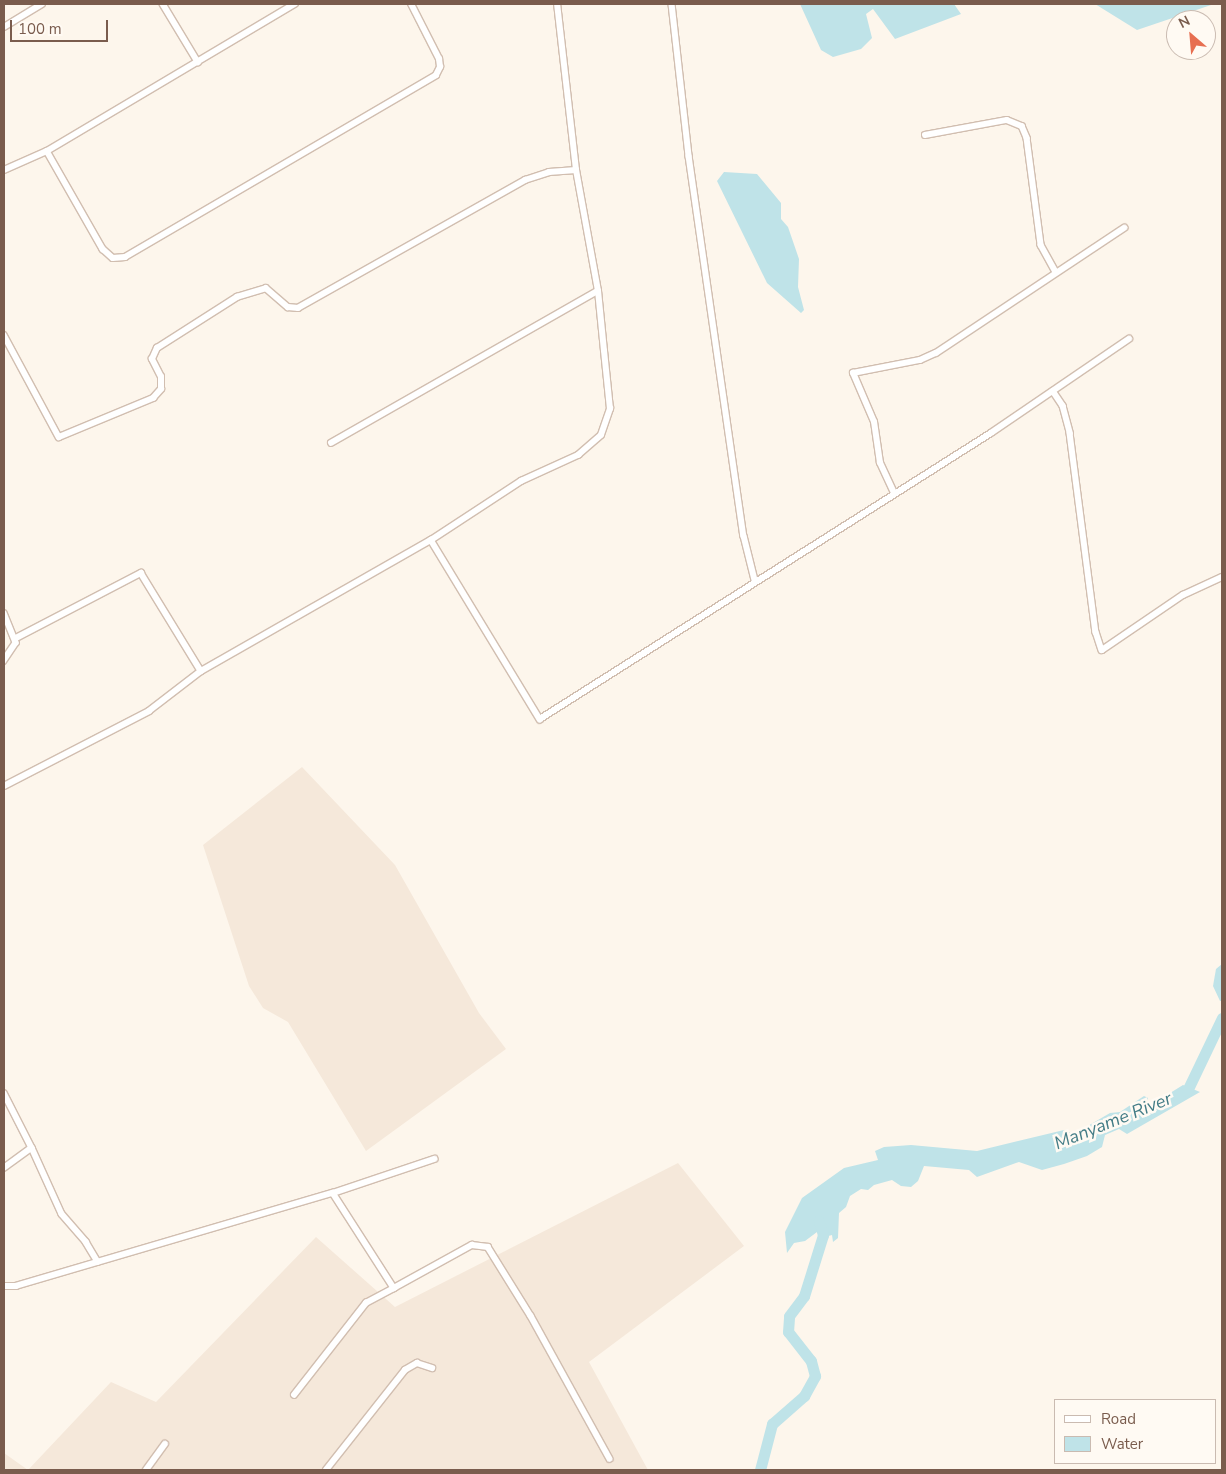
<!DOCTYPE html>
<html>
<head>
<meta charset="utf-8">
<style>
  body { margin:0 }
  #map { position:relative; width:1226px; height:1474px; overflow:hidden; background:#fdf6ec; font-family:"Nunito Sans",sans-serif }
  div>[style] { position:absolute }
  .residential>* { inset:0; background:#f5e8da }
  .water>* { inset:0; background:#bfe3e8 }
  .river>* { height:11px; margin:-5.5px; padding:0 5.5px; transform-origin:5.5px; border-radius:5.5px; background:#bfe3e8 }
  .roads { filter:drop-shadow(1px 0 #d1beb0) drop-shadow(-1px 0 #d1beb0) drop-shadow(0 1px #d1beb0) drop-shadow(0 -1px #d1beb0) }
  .minor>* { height:5.5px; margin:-2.75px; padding:0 2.75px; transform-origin:2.75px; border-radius:2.75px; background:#fff }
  span { translate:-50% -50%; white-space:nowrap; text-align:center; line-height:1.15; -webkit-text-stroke:5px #fffaf3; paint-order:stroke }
  .water-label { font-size:18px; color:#437c86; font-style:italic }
  .frame { position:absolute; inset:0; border:5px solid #7a5c4d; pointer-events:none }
  .legend { position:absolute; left:1054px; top:1399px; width:162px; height:65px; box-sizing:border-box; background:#fffaf3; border:1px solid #cabbb1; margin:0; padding:6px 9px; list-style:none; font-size:15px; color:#7a5c4d }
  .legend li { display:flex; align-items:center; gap:10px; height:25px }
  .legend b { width:25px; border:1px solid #cabbb1 }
  .north { position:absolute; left:1166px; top:10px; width:50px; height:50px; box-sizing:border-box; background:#fffaf3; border:1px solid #cabbb1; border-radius:50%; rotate:333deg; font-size:14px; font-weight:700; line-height:20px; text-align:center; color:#7a5c4d }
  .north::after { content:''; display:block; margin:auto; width:18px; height:22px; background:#e76f51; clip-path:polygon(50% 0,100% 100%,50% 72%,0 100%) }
  .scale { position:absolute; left:10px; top:20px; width:98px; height:22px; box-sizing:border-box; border:2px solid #7a5c4d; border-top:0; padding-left:6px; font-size:15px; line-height:18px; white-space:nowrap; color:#7a5c4d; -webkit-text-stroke:4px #fffaf3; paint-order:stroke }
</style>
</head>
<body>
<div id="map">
  <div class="residential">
    <i style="clip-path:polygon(302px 767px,395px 865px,479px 1013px,506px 1049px,366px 1151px,288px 1022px,263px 1008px,249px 986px,203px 845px)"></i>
    <i style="clip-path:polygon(678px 1163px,744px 1246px,589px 1362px,648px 1470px,4px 1470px,4px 1453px,28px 1470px,111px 1382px,156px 1402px,316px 1237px,395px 1307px)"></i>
  </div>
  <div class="water">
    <i style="clip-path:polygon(800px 4px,954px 4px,961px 14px,895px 39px,873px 9px,866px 14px,872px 38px,861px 49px,833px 57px,821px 50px)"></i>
    <i style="clip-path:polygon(1095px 4px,1214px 4px,1137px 30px)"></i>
    <i style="clip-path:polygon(724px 172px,757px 174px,781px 203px,781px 219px,788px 227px,799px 259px,798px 287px,804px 310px,801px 313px,767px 283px,717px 181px)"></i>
    <i style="clip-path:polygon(1222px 964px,1222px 1001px,1220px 1001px,1213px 986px,1216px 969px)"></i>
    <i style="clip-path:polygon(1183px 1085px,1200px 1092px,1127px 1134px,1119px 1129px,1105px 1135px,1102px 1147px,1087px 1156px,1064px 1164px,1042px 1170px,1019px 1162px,977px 1177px,969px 1170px,924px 1166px,918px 1181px,911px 1187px,901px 1186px,892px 1180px,874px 1185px,868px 1190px,861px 1189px,850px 1196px,846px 1207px,839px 1213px,838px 1238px,833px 1242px,832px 1235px,825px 1237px,817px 1232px,805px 1241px,794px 1243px,787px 1253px,785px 1232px,802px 1198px,844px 1168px,878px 1160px,875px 1151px,884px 1147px,911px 1145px,977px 1151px,1064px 1130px,1074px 1134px,1110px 1113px,1120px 1112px,1144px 1096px,1148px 1098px,1146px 1103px,1154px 1103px)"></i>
  </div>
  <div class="river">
    <i style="left:1177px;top:1096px;width:11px;rotate:-27deg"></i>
    <i style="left:1187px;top:1091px;width:81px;rotate:-64.4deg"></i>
    <i style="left:760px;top:1470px;width:48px;rotate:-75.4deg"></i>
    <i style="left:772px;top:1424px;width:43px;rotate:-41.2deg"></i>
    <i style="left:804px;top:1396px;width:23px;rotate:-61deg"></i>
    <i style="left:815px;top:1376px;width:16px;rotate:-105deg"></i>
    <i style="left:811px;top:1361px;width:37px;rotate:-128deg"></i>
    <i style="left:788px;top:1332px;width:16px;rotate:-86deg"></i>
    <i style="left:789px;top:1316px;width:25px;rotate:-53deg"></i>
    <i style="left:804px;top:1296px;width:64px;rotate:-72.7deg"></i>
    <i style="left:823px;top:1235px;width:15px;rotate:-106deg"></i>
  </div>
  <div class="roads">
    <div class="minor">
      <i style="left:163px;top:4px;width:68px;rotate:58.9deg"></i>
      <i style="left:672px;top:4px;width:153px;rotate:83.6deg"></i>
      <i style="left:689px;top:156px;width:384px;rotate:81.8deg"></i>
      <i style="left:744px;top:536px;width:45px;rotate:76deg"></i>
      <i style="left:4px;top:27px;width:44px;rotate:-31.2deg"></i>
      <i style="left:925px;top:135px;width:83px;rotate:-10.4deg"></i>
      <i style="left:1007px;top:120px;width:16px;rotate:22deg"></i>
      <i style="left:1022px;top:126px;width:13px;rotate:67deg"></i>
      <i style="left:1027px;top:138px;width:108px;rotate:82.5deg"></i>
      <i style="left:1041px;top:245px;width:31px;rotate:61deg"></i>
      <i style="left:47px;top:151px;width:113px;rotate:60.3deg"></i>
      <i style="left:103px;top:249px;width:13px;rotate:42deg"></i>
      <i style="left:113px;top:258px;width:12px;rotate:-5deg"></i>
      <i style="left:125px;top:257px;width:360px;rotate:-30.3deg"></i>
      <i style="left:436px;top:75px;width:9px;rotate:-63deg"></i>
      <i style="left:440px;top:67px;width:8px;rotate:-97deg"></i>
      <i style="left:439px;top:59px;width:62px;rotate:-117deg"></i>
      <i style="left:4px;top:170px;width:47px;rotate:-23.8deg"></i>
      <i style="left:47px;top:151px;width:288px;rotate:-30.7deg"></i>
      <i style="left:4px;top:335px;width:116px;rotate:61.7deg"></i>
      <i style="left:59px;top:437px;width:102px;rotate:-22.5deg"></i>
      <i style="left:153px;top:398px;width:12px;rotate:-48deg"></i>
      <i style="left:161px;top:389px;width:12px;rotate:-90deg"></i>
      <i style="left:161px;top:377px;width:20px;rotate:-117deg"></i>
      <i style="left:152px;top:359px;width:12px;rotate:-66deg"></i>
      <i style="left:157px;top:348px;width:95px;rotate:-32.5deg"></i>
      <i style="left:237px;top:297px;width:30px;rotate:-17deg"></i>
      <i style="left:266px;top:288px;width:29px;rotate:41deg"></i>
      <i style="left:288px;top:307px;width:10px;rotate:6deg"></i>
      <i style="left:298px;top:308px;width:261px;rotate:-29.4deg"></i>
      <i style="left:525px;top:180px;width:25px;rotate:-18deg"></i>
      <i style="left:549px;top:172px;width:27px;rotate:-4deg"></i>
      <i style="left:1053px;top:391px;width:18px;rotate:56deg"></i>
      <i style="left:1063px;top:406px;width:28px;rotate:75deg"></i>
      <i style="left:1070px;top:433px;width:201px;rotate:82.6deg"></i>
      <i style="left:1096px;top:632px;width:19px;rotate:72deg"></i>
      <i style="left:1102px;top:650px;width:98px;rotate:-34.2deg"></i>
      <i style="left:1183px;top:595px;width:43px;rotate:-24.8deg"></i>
      <i style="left:331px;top:443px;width:307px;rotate:-29.7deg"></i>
      <i style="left:894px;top:493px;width:33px;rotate:-115deg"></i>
      <i style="left:880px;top:463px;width:41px;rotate:-98.3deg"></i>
      <i style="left:874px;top:422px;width:53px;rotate:-113.2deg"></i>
      <i style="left:853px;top:373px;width:68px;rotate:-11deg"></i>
      <i style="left:920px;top:360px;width:17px;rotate:-24deg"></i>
      <i style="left:936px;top:353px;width:226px;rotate:-33.6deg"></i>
      <i style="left:431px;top:540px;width:210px;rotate:58.7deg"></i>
      <i style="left:540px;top:719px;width:534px;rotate:-32.38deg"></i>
      <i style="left:991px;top:433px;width:167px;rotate:-34.3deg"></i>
      <i style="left:4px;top:613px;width:32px;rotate:68deg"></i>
      <i style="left:16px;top:643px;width:22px;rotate:124deg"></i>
      <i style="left:16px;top:638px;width:141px;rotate:-27.5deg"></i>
      <i style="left:141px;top:573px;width:115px;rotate:58.5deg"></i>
      <i style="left:4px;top:786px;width:163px;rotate:-27.3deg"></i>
      <i style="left:149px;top:711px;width:66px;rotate:-37.6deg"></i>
      <i style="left:201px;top:671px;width:265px;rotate:-29.7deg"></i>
      <i style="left:431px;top:540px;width:108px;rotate:-33.2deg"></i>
      <i style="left:521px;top:481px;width:63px;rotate:-24.5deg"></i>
      <i style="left:578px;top:455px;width:30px;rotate:-41deg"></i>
      <i style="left:601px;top:435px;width:28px;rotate:-71deg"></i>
      <i style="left:610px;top:409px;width:58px;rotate:-95.9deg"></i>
      <i style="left:604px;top:351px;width:60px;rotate:-95.7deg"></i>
      <i style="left:598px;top:291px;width:123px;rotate:-100.3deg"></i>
      <i style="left:576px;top:170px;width:167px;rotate:-96.5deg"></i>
      <i style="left:4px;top:1093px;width:62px;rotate:63deg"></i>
      <i style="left:32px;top:1148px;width:34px;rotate:144deg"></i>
      <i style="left:32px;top:1148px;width:72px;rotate:65.6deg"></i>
      <i style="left:62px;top:1214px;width:37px;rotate:49deg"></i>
      <i style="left:86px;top:1242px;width:23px;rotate:59deg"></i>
      <i style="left:333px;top:1193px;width:113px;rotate:57.3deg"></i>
      <i style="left:394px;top:1288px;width:89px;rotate:-28.9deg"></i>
      <i style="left:472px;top:1245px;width:16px;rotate:7deg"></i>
      <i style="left:488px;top:1247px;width:81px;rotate:58.1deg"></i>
      <i style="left:531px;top:1316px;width:163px;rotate:61.1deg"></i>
      <i style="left:4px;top:1286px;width:12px"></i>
      <i style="left:16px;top:1286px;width:330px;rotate:-16.4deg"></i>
      <i style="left:333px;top:1193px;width:107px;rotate:-18.6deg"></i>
      <i style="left:294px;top:1395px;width:117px;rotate:-52deg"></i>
      <i style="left:366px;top:1303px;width:32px;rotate:-28deg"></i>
      <i style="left:146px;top:1470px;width:32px;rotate:-54deg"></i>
      <i style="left:326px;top:1470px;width:127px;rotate:-51.7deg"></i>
      <i style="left:405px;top:1370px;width:14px;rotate:-30deg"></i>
      <i style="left:417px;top:1363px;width:16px;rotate:18deg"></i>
    </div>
  </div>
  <div class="water-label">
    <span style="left:1113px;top:1121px;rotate:-22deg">Manyame River</span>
  </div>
  <div class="frame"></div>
  <ul class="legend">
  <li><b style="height:6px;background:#fff"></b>Road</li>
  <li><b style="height:14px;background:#bfe3e8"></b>Water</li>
  </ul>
  <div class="north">N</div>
  <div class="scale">100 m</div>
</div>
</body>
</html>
